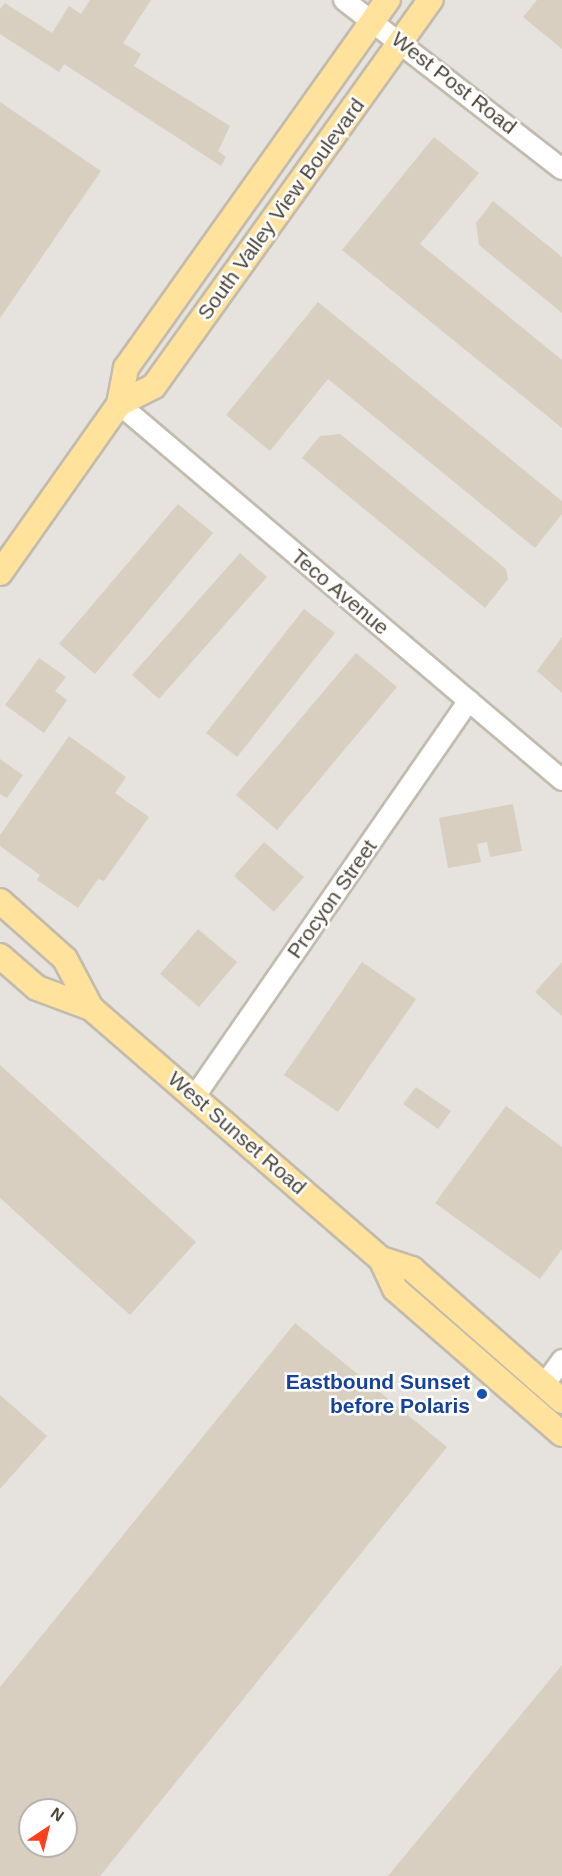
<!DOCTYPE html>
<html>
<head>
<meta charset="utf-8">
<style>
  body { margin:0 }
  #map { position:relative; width:562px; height:1876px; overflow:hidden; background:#f6f3ec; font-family:Helvetica,sans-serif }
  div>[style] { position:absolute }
  .industrial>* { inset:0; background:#e6e2dd }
  .building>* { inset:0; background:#d8cfc1 }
  .roads { filter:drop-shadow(2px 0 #c2bbae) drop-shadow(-2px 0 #c2bbae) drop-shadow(0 2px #c2bbae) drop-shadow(0 -2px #c2bbae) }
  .minor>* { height:20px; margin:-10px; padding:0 10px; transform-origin:10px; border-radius:10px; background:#fff }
  .major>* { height:24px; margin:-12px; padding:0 12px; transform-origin:12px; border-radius:12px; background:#ffe39c }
  .dots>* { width:16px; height:16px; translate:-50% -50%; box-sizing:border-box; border:3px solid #fff; border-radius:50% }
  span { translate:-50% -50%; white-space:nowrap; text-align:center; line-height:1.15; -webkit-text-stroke:5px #fff; paint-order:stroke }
  .street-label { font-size:21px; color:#4b4439 }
  .transit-label { font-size:21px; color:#164399; font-weight:700 }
  .right { translate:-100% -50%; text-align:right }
  .north { position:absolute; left:18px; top:1798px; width:60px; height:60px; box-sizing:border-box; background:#fff; border:2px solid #b7b4b0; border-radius:50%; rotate:35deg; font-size:16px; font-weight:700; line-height:24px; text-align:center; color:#4b4439 }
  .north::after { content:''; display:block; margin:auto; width:21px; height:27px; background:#fc3f1d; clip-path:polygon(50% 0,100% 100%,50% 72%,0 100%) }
</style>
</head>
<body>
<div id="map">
  <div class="industrial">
    <i style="clip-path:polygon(evenodd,0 0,562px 0,562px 1876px,0 1876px,0 0,30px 1810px,66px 1810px,66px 1846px,30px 1846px,30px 1810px)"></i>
  </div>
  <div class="building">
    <i style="clip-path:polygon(90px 0,151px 0,123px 43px,141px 54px,134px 66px,230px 126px,218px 151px,226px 157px,221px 166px,64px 64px,59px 72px,0 34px,0 9px,5px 3px,52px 33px,69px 6px,81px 14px)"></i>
    <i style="clip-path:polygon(537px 0,562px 0,562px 49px,523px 17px)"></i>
    <i style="clip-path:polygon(0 102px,101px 171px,0 318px)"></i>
    <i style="clip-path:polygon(434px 137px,479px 173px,420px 244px,562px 360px,562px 428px,342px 250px)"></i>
    <i style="clip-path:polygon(493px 201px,562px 257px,562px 313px,479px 245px,476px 223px)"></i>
    <i style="clip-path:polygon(318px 302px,562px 501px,562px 514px,535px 548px,328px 379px,270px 451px,226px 415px)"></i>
    <i style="clip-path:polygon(340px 434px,506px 569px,508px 579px,485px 608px,302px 458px,320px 436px)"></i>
    <i style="clip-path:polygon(178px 504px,213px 533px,95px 674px,59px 644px)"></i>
    <i style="clip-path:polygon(240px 553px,267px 577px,159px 699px,132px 675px)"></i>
    <i style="clip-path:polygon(304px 609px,335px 633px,237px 757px,206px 733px)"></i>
    <i style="clip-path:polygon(562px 637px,562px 693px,537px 671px)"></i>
    <i style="clip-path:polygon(356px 653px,397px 687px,277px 830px,236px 795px)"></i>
    <i style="clip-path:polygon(39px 658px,66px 677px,55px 691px,67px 700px,44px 733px,5px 705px)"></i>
    <i style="clip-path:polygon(69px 736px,126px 777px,115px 793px,149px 817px,104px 881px,98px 879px,78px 908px,37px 880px,40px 875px,0 846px,0 835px)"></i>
    <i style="clip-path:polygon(0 759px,23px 775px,7px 798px,0 794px)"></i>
    <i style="clip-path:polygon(513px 804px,522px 851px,490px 857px,487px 842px,477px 844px,481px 862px,448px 868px,439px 818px)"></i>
    <i style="clip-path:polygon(264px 842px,304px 877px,274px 912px,234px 876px)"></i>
    <i style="clip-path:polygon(198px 929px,237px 962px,199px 1007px,160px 974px)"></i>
    <i style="clip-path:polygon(362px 962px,416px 999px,338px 1112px,284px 1075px)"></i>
    <i style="clip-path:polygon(562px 962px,562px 1016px,535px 992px)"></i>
    <i style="clip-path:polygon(0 1065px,196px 1242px,130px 1315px,0 1198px)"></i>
    <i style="clip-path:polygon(416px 1087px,451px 1111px,438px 1129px,403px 1104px)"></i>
    <i style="clip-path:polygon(506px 1106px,562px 1147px,562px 1249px,540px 1279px,435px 1203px)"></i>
    <i style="clip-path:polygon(evenodd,295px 1323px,447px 1447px,100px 1876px,0 1876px,0 1687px,295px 1323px,30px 1810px,66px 1810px,66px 1846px,30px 1846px,30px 1810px)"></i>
    <i style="clip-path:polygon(0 1395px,47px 1436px,0 1489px)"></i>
    <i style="clip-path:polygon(562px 1665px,562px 1876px,388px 1876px)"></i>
  </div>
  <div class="roads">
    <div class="minor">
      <i style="left:344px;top:0;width:276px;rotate:37.8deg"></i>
      <i style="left:119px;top:404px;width:581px;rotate:40.32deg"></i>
      <i style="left:195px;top:1096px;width:481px;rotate:-55.3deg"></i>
      <i style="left:544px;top:1385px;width:31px;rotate:-54deg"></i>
    </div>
    <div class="major">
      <i style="left:119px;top:404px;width:39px;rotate:-27deg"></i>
      <i style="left:154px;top:386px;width:475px;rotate:-54.4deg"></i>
      <i style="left:0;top:573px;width:207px;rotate:-54.8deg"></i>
      <i style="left:119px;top:404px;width:37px;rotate:-79deg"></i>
      <i style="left:126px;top:368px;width:452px;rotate:-54.6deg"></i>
      <i style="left:0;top:901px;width:87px;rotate:41.7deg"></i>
      <i style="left:65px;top:959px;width:55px;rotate:62deg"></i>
      <i style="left:0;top:956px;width:49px;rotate:40.9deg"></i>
      <i style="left:37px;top:988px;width:58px;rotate:20.3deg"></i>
      <i style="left:91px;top:1008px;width:384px;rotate:40.9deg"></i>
      <i style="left:381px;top:1259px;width:33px;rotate:18deg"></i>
      <i style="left:412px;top:1269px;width:200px;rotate:41.3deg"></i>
      <i style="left:381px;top:1259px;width:33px;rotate:65deg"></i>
      <i style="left:395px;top:1289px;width:221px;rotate:41deg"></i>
    </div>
  </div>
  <div class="dots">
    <i style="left:482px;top:1394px;background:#1a4fb4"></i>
  </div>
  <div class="street-label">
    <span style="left:454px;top:83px;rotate:38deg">West Post Road</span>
    <span style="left:281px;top:209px;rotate:-54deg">South Valley View Boulevard</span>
    <span style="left:340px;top:592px;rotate:40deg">Teco Avenue</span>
    <span style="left:332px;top:899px;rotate:-55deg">Procyon Street</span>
    <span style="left:237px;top:1133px;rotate:41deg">West Sunset Road</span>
  </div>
  <div class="transit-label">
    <span class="right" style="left:470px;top:1394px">Eastbound Sunset<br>before Polaris</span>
  </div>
  <div class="north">N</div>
</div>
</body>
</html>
